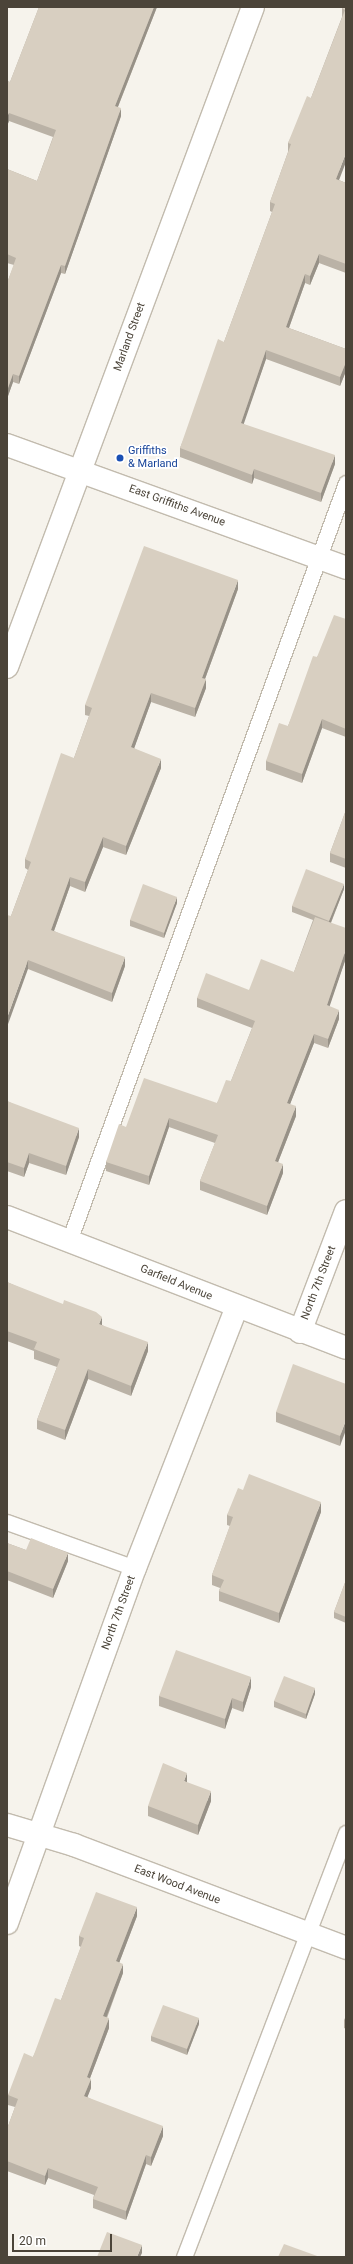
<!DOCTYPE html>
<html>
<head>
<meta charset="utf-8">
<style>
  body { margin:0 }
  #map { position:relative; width:353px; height:2264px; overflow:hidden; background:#f6f3ec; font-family:Roboto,sans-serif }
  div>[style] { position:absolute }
  .roads { filter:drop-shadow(1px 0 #c2bbae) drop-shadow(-1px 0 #c2bbae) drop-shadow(0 1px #c2bbae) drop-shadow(0 -1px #c2bbae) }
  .lane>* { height:15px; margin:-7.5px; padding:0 7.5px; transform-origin:7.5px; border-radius:7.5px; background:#fff }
  .street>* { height:22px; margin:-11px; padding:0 11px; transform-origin:11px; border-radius:11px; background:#fff }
  .wall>* { inset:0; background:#bab2a6 }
  .shaded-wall>* { inset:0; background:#979187 }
  .building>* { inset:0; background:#d8cfc1 }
  .dots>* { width:11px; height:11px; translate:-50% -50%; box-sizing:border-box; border:2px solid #fff; border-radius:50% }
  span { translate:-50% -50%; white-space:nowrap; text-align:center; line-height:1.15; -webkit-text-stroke:3.5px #fff; paint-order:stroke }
  .street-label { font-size:11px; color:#4b4439 }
  .transit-label { font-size:11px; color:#164399 }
  .left { translate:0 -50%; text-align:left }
  .frame { position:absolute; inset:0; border:8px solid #4b4439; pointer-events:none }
  .scale { position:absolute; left:12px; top:2234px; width:100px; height:18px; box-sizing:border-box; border:2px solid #4b4439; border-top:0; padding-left:5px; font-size:12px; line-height:14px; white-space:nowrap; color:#4b4439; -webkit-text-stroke:3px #fff; paint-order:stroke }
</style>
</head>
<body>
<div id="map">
  <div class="roads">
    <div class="lane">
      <i style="left:69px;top:1241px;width:807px;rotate:-69.93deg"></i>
      <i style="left:7px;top:1522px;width:136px;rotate:19.8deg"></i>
      <i style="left:184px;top:2257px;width:454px;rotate:-69.1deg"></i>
    </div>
    <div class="street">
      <i style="left:7px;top:445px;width:361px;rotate:19.9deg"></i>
      <i style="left:7px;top:667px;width:704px;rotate:-69.56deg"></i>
      <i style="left:7px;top:1217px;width:363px;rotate:21.1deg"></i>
      <i style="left:300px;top:1332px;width:129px;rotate:-69.2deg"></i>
      <i style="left:7px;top:1825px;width:70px;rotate:16.6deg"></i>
      <i style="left:74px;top:1845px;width:291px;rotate:20.7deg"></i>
      <i style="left:7px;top:1923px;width:377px;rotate:-70.2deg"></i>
      <i style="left:135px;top:1568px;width:280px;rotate:-68.7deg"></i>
    </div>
  </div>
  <div class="wall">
    <i style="clip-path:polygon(39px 7px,157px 7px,118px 107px,121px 116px,65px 274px,61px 273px,19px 384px,13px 382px,8px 396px,7px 396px,7px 283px,14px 265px,7px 263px,7px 169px,37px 181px,53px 137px,9px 121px,7px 126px,7px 81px,10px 82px)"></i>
    <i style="clip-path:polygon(346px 7px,339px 180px,346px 183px,346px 273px,319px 263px,310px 285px,305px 283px,289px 328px,346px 349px,346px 371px,340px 386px,266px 359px,243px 424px,335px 464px,321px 502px,254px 478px,252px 484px,180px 457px,180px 448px,224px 342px,272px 212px,270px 211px,270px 202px,288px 152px,288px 143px,311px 98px,342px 17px,342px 8px)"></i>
    <i style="clip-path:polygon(238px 589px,205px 679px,206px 688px,195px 717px,151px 702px,134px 748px,161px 768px,126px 855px,103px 847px,85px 892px,70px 886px,54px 931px,125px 966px,112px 1002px,28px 969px,11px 916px,28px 870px,25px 868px,25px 859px,74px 758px,89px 716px,85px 715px,85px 705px)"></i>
    <i style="clip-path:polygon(346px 619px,346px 737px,322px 728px,302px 783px,266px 770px,266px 761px,288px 726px,317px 657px)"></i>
    <i style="clip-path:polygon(346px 810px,346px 868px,330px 862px,330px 853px)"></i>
    <i style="clip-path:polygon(344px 889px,331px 923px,346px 958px,329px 1006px,339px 1019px,328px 1048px,314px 1043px,290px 1104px,296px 1116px,278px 1162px,283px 1173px,267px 1215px,200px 1190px,200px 1181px,215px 1143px,169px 1127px,149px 1185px,106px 1171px,106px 1162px,126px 1127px,217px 1103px,231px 1081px,252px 1028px,197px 1007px,197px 998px,249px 990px,294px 972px,313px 920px,292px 912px,292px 906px)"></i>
    <i style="clip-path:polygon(177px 903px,164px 938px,130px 926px,130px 920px)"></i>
    <i style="clip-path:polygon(7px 1101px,79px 1137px,66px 1175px,29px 1163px,24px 1177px,7px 1171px)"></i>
    <i style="clip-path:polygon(7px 1282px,102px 1325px,148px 1351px,131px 1396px,88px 1379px,65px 1440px,37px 1429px,37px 1420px,57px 1367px,34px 1359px,34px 1351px,7px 1341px)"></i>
    <i style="clip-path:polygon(346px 1384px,340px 1446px,276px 1422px,276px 1412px)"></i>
    <i style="clip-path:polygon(243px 1490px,321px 1512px,279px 1623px,219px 1601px,219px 1591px,220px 1588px,212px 1585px,212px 1575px,230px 1526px,227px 1525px,227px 1515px)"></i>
    <i style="clip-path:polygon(7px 1543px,26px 1550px,68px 1561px,53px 1598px,7px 1580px)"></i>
    <i style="clip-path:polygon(346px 1580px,346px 1623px,334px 1618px,334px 1612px)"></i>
    <i style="clip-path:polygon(251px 1687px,243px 1712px,232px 1708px,225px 1729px,159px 1706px,159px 1696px)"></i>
    <i style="clip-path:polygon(315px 1694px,306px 1719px,274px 1707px,274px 1701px)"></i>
    <i style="clip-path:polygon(211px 1801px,198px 1835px,148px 1816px,148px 1806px)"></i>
    <i style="clip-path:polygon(137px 1916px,119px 1963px,123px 1973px,107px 2018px,109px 2028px,90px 2078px,91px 2088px,87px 2097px,163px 2136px,151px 2166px,146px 2164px,126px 2220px,93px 2208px,93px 2199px,94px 2195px,48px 2178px,45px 2185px,7px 2171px,7px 2129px,15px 2107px,8px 2105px,8px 2095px,33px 2057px,61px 2000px,81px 1947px,79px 1946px,79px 1936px)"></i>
    <i style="clip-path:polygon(346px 2016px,346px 2029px,344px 2028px,344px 2020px)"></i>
    <i style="clip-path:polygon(199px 2024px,187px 2055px,151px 2041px,151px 2036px)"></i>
  </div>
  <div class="shaded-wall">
    <i style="clip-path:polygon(154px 7px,157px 7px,115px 114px,115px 106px)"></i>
    <i style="clip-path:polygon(121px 108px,121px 116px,65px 274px,65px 266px)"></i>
    <i style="clip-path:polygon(9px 113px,9px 121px,7px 126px,7px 117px)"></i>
    <i style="clip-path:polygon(346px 153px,346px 162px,336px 188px,336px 179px)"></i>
    <i style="clip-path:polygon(319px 254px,319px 263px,310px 285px,310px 276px)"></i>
    <i style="clip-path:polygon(61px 265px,61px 273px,19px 384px,19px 376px)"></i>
    <i style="clip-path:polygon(305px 274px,305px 283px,286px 336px,286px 327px)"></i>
    <i style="clip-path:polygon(266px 350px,266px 359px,241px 432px,241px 423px)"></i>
    <i style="clip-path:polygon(346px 362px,346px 371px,340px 386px,340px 377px)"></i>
    <i style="clip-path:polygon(13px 374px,13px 382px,8px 396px,8px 388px)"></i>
    <i style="clip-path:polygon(335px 455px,335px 464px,321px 502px,321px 493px)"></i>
    <i style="clip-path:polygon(254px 469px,254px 478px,252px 484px,252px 475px)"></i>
    <i style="clip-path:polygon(238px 580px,238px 589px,202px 687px,202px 678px)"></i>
    <i style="clip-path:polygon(206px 679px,206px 688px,195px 717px,195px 708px)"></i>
    <i style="clip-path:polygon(151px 693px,151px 702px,131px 757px,131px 747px)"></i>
    <i style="clip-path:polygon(322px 719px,322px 728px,302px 783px,302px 774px)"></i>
    <i style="clip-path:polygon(161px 759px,161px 768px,126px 855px,126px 846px)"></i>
    <i style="clip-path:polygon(103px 837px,103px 847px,85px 892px,85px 882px)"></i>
    <i style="clip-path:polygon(70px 877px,70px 886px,51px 939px,51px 930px)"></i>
    <i style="clip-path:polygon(344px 884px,344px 889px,329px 927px,329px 921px)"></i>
    <i style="clip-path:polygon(177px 897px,177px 903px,164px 938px,164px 933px)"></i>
    <i style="clip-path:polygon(346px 949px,346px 958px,327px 1014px,327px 1005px)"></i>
    <i style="clip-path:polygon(125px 957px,125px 966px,112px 1002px,112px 993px)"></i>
    <i style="clip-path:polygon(28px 960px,28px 969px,7px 1027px,7px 1018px)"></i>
    <i style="clip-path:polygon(339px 1010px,339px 1019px,328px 1048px,328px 1039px)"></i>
    <i style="clip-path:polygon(314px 1034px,314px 1043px,287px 1112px,287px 1103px)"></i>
    <i style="clip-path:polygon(296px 1106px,296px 1116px,275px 1170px,275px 1161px)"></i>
    <i style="clip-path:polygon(169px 1118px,169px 1127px,149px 1185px,149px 1176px)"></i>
    <i style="clip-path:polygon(79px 1128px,79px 1137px,66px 1175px,66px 1166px)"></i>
    <i style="clip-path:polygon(29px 1153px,29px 1163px,24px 1177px,24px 1168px)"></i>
    <i style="clip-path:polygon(283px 1164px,283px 1173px,267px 1215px,267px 1206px)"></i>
    <i style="clip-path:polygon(102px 1317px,102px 1327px,99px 1324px)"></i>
    <i style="clip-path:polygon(148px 1342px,148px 1351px,131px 1396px,131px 1386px)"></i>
    <i style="clip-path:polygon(88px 1369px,88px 1379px,65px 1440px,65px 1430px)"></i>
    <i style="clip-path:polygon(346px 1420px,346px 1430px,340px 1446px,340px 1436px)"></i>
    <i style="clip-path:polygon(321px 1502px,321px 1512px,279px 1623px,279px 1613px)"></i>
    <i style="clip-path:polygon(68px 1553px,68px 1561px,53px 1598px,53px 1589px)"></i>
    <i style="clip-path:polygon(251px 1677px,251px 1687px,243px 1712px,243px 1702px)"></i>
    <i style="clip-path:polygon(315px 1688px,315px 1694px,306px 1719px,306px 1714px)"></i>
    <i style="clip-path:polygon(232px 1698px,232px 1708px,225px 1729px,225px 1719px)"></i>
    <i style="clip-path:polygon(187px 1773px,187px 1783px,184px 1781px)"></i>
    <i style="clip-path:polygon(211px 1791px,211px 1801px,198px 1835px,198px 1825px)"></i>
    <i style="clip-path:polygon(137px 1907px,137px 1916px,116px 1971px,116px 1961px)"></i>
    <i style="clip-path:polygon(123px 1964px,123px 1973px,103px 2026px,103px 2016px)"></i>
    <i style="clip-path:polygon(109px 2018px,109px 2028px,87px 2086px,87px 2077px)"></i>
    <i style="clip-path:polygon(199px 2018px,199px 2024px,187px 2055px,187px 2049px)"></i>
    <i style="clip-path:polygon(91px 2079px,91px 2088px,84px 2106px,84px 2096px)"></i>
    <i style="clip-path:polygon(163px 2126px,163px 2136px,151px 2166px,151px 2157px)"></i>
    <i style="clip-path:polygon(146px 2155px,146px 2164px,126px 2220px,126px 2211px)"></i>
    <i style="clip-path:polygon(48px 2168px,48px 2178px,45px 2185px,45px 2176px)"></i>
    <i style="clip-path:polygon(142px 2245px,142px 2253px,140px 2257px,137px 2257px)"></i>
  </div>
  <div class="building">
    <i style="clip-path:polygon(39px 7px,154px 7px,115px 106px,121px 108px,65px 266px,61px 265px,19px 376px,13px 374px,8px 388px,7px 388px,7px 283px,16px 258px,7px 254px,7px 169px,37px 181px,56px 130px,9px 113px,7px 117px,7px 81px,10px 82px)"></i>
    <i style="clip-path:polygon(342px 7px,346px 7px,346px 153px,336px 179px,346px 183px,346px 264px,319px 254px,310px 276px,305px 274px,286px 327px,346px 349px,346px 362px,340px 377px,266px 350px,241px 423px,335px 455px,321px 493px,254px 469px,252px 475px,180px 448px,218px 339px,224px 342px,251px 269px,275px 204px,270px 202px,291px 144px,288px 143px,307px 96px,311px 98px,345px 10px,342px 8px)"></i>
    <i style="clip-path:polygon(144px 546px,238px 580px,202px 678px,206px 679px,195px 708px,151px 693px,131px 747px,161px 759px,126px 846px,103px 837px,85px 882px,70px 877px,51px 930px,125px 957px,112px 993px,28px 960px,7px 1018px,7px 915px,11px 916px,31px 862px,25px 859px,61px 753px,74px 758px,92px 708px,85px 705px)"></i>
    <i style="clip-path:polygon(334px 615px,346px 619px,346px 729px,322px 719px,302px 774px,266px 761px,279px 723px,288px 726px,313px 656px,317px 657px)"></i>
    <i style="clip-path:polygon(346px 810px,346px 859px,330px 853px)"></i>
    <i style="clip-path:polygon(306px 869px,344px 884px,329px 921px,292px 906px)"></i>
    <i style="clip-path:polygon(143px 884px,177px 897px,164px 933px,130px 920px)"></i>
    <i style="clip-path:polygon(315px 917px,346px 928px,346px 949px,327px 1005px,339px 1010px,328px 1039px,314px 1034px,287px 1103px,296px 1106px,275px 1161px,283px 1164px,267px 1206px,200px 1181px,218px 1135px,169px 1118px,149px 1176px,106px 1162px,119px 1124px,126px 1127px,144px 1078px,217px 1103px,226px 1080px,231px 1081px,255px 1021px,197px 998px,206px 973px,249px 990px,261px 959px,294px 972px)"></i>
    <i style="clip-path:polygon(7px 1101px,79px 1128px,66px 1166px,29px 1153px,24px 1168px,7px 1162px)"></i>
    <i style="clip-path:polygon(7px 1282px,63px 1304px,64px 1300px,96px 1312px,102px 1317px,99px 1324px,148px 1342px,131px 1386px,88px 1369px,65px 1430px,37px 1420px,60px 1359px,34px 1349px,37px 1342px,7px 1331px)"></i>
    <i style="clip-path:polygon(293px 1364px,346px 1384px,346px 1420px,340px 1436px,276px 1412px)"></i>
    <i style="clip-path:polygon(249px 1474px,321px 1502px,279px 1613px,219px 1591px,224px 1580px,212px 1575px,233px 1517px,227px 1515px,238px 1488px,243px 1490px)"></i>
    <i style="clip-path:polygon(31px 1538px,68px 1553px,53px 1589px,7px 1571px,7px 1543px,26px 1550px)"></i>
    <i style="clip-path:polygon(346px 1580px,346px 1617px,334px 1612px)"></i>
    <i style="clip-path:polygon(176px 1650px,251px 1677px,243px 1702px,232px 1698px,225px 1719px,159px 1696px)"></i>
    <i style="clip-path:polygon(284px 1676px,315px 1688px,306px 1714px,274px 1701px)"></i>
    <i style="clip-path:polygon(163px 1763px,187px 1773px,184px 1781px,211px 1791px,198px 1825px,148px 1806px)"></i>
    <i style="clip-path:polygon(96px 1892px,137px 1907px,116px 1961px,123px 1964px,103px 2016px,109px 2018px,87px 2077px,91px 2079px,84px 2096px,163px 2126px,151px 2157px,146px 2155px,126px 2211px,93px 2199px,98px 2187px,48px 2168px,45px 2176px,7px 2161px,7px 2129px,18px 2099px,8px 2095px,24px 2053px,33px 2057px,55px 1998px,61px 2000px,84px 1938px,79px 1936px)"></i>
    <i style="clip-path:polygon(163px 2005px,199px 2018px,187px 2049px,151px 2036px)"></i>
    <i style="clip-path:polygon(107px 2232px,142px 2245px,137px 2257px,97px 2257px)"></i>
    <i style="clip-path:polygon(284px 2244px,320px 2257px,278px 2257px)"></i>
  </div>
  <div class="dots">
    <i style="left:120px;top:458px;background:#1a4fb4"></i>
  </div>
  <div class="street-label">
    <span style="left:130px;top:337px;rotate:-70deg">Marland Street</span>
    <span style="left:177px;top:506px;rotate:20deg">East Griffiths Avenue</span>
    <span style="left:176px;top:1283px;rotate:22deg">Garfield Avenue</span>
    <span style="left:319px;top:1283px;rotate:-69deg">North 7th Street</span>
    <span style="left:119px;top:1613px;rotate:-70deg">North 7th Street</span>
    <span style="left:177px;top:1885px;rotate:21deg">East Wood Avenue</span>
  </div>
  <div class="transit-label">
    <span class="left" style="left:128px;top:458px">Griffiths<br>&amp; Marland</span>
  </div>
  <div class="frame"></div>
  <div class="scale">20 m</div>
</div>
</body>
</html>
